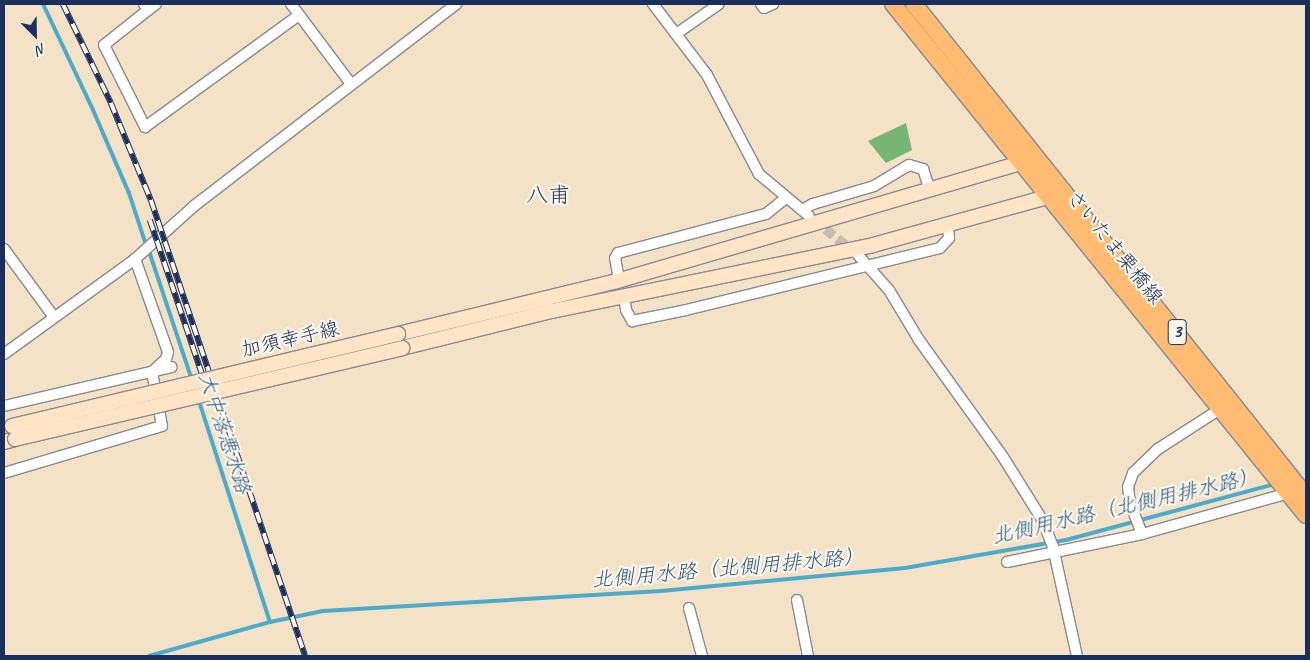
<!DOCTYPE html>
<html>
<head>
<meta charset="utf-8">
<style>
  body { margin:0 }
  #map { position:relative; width:1310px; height:660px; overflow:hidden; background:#f3e2c5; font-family:Caveat,"Klee One",sans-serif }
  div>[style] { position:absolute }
  .forest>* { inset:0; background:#77b575 }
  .stream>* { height:4px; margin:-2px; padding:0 2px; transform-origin:2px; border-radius:2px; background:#4cabcb }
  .street-tunnel>* { height:10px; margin-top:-5px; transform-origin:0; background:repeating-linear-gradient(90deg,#c8beb0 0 10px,transparent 0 15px) }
  .roads { filter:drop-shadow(1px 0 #878892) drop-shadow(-1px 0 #878892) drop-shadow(0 1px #878892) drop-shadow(0 -1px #878892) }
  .street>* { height:10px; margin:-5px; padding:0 5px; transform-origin:5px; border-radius:5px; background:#fff }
  .secondary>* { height:14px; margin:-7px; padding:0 7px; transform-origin:7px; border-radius:7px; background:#ffe4c6 }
  .primary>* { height:16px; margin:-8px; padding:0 8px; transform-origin:8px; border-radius:8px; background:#febb71 }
  .rail>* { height:5.5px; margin-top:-2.75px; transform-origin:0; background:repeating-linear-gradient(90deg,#fbf7ec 0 11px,#1b2f5e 0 22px); box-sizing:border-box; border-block:1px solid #1b2f5e }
  .bridges { filter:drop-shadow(1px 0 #878892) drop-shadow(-1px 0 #878892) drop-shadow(0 1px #878892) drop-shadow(0 -1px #878892) }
  .secondary-bridge>* { height:14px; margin:-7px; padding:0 7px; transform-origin:7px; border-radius:7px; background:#ffe4c6 }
  span { translate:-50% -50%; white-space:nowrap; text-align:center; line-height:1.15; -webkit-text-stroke:4.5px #fbf7ec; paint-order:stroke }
  .shield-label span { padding:1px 4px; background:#fbf7ec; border:1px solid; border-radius:4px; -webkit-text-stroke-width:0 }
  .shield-label { font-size:19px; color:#1b2f5e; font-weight:700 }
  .street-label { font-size:20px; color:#1b2f5e }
  .water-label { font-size:21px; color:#2c5a84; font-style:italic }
  .quarter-label { font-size:22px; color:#1b2f5e }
  .frame { position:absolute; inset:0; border:5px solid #1b2f5e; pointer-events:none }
  .north { position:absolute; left:10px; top:10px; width:50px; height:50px; -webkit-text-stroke:4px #fbf7ec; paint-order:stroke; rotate:157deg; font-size:14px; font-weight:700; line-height:20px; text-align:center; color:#1b2f5e }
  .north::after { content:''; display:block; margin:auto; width:18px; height:22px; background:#1b2f5e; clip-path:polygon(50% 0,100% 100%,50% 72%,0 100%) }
</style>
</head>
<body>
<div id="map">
  <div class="forest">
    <i style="clip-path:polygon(906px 123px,912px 150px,886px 163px,868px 141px)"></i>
  </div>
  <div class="stream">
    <i style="left:43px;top:4px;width:117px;rotate:64.7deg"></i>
    <i style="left:93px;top:110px;width:90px;rotate:66.6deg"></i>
    <i style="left:129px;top:193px;width:52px;rotate:71.9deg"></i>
    <i style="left:150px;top:254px;width:133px;rotate:71.6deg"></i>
    <i style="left:198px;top:398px;width:235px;rotate:72.2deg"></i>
    <i style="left:149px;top:656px;width:126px;rotate:-15.7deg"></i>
    <i style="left:270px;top:622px;width:54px;rotate:-11.7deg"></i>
    <i style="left:323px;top:611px;width:339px;rotate:-3.4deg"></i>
    <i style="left:661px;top:591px;width:245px;rotate:-5.4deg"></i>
    <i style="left:905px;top:568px;width:163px;rotate:-9.9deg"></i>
    <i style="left:1066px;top:540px;width:216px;rotate:-15deg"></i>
  </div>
  <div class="street-tunnel">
    <i style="left:814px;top:220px;width:50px;rotate:38.5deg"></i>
  </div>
  <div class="roads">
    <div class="street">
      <i style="left:144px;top:4px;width:7px;rotate:56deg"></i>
      <i style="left:148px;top:10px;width:10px;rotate:-37deg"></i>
      <i style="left:291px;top:4px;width:100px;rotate:53.1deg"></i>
      <i style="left:653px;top:4px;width:89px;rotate:52.7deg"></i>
      <i style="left:707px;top:75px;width:112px;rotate:62.3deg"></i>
      <i style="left:759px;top:174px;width:65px;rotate:40deg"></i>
      <i style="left:761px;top:4px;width:5px;rotate:53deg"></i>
      <i style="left:764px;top:8px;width:10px;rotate:-24deg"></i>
      <i style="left:148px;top:10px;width:56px;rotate:141.5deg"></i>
      <i style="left:104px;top:45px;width:92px;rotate:63.4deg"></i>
      <i style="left:145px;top:127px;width:190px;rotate:-36deg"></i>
      <i style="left:676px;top:34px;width:52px;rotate:-34.9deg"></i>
      <i style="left:802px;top:210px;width:13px;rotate:-29deg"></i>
      <i style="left:813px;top:204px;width:64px;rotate:-16.4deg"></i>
      <i style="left:874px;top:186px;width:41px;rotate:-31deg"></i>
      <i style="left:909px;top:165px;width:15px;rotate:16deg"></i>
      <i style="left:923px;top:169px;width:22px;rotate:72deg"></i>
      <i style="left:4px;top:249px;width:84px;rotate:53.7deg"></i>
      <i style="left:858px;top:255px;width:47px;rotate:48.5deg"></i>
      <i style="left:889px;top:290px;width:58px;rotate:59deg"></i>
      <i style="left:919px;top:340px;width:144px;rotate:54.3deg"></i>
      <i style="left:1003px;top:457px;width:75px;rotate:58deg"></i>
      <i style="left:1043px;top:521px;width:28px;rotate:69deg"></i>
      <i style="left:1053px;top:547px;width:112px;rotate:77.6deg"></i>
      <i style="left:619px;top:280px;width:22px;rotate:-100deg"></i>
      <i style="left:615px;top:258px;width:6px;rotate:-59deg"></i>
      <i style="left:618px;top:253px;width:153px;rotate:-14.8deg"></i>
      <i style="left:766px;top:214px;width:26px;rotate:-39deg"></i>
      <i style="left:624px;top:297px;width:13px;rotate:81deg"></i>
      <i style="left:626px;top:310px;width:13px;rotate:61deg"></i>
      <i style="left:632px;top:321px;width:55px;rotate:-11.5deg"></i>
      <i style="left:686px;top:310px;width:261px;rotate:-13.7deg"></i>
      <i style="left:940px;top:248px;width:13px;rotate:-48deg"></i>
      <i style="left:949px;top:238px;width:12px;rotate:-95deg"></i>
      <i style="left:4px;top:354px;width:162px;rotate:-35.9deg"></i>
      <i style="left:135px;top:259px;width:79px;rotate:-41.9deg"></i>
      <i style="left:194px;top:206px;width:331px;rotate:-37.6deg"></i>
      <i style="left:4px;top:406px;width:172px;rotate:-13.1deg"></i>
      <i style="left:4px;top:473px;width:165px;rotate:-16.6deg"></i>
      <i style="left:162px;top:426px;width:55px;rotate:-100.5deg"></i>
      <i style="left:152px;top:372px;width:19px;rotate:-43deg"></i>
      <i style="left:166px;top:359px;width:7px;rotate:-74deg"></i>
      <i style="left:168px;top:352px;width:99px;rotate:-109.5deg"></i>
      <i style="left:1142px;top:534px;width:33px;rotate:-111deg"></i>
      <i style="left:1130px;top:503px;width:16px;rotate:-97deg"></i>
      <i style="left:1128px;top:487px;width:15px;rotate:-70deg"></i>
      <i style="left:1133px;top:473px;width:35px;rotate:-44deg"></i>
      <i style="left:1158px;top:449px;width:74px;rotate:-32.8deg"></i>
      <i style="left:1007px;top:562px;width:138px;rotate:-11.7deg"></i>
      <i style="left:1142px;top:534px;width:153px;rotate:-15.6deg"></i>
      <i style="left:797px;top:600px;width:57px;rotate:78.9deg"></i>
      <i style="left:689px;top:608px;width:50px;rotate:74.8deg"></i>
    </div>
    <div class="secondary">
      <i style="left:398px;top:334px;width:225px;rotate:-13.6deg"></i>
      <i style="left:617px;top:281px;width:430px;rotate:-16.3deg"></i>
      <i style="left:402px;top:348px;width:154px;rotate:-13.9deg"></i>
      <i style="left:552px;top:311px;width:328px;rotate:-11.6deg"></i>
      <i style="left:873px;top:245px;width:192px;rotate:-15.4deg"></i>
      <i style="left:4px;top:442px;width:11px;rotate:-15deg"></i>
    </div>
    <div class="primary">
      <i style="left:893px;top:4px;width:657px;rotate:51.05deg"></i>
      <i style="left:914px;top:4px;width:629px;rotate:51.45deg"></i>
    </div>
  </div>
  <div class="rail">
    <i style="left:63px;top:4px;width:110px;rotate:64.1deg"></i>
    <i style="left:111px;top:103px;width:105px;rotate:67.6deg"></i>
    <i style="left:151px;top:200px;width:481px;rotate:71.3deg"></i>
    <i style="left:150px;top:220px;width:163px;rotate:71.3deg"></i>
  </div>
  <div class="bridges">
    <div class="secondary-bridge">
      <i style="left:12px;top:426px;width:397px;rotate:-13.4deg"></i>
      <i style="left:15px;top:439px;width:398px;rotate:-13.2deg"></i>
    </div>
  </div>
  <div class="shield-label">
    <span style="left:1177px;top:332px">3</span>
  </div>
  <div class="street-label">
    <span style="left:1115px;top:247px;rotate:51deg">さいたま栗橋線</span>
    <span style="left:290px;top:339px;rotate:-13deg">加須幸手線</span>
  </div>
  <div class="water-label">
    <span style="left:225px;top:433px;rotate:72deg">大中落悪水路</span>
    <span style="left:1125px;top:506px;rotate:-13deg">北側用水路（北側用排水路）</span>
    <span style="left:728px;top:568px;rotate:-5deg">北側用水路（北側用排水路）</span>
  </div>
  <div class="quarter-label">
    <span style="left:548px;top:196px">八甫</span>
  </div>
  <div class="frame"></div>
  <div class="north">N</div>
</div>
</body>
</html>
